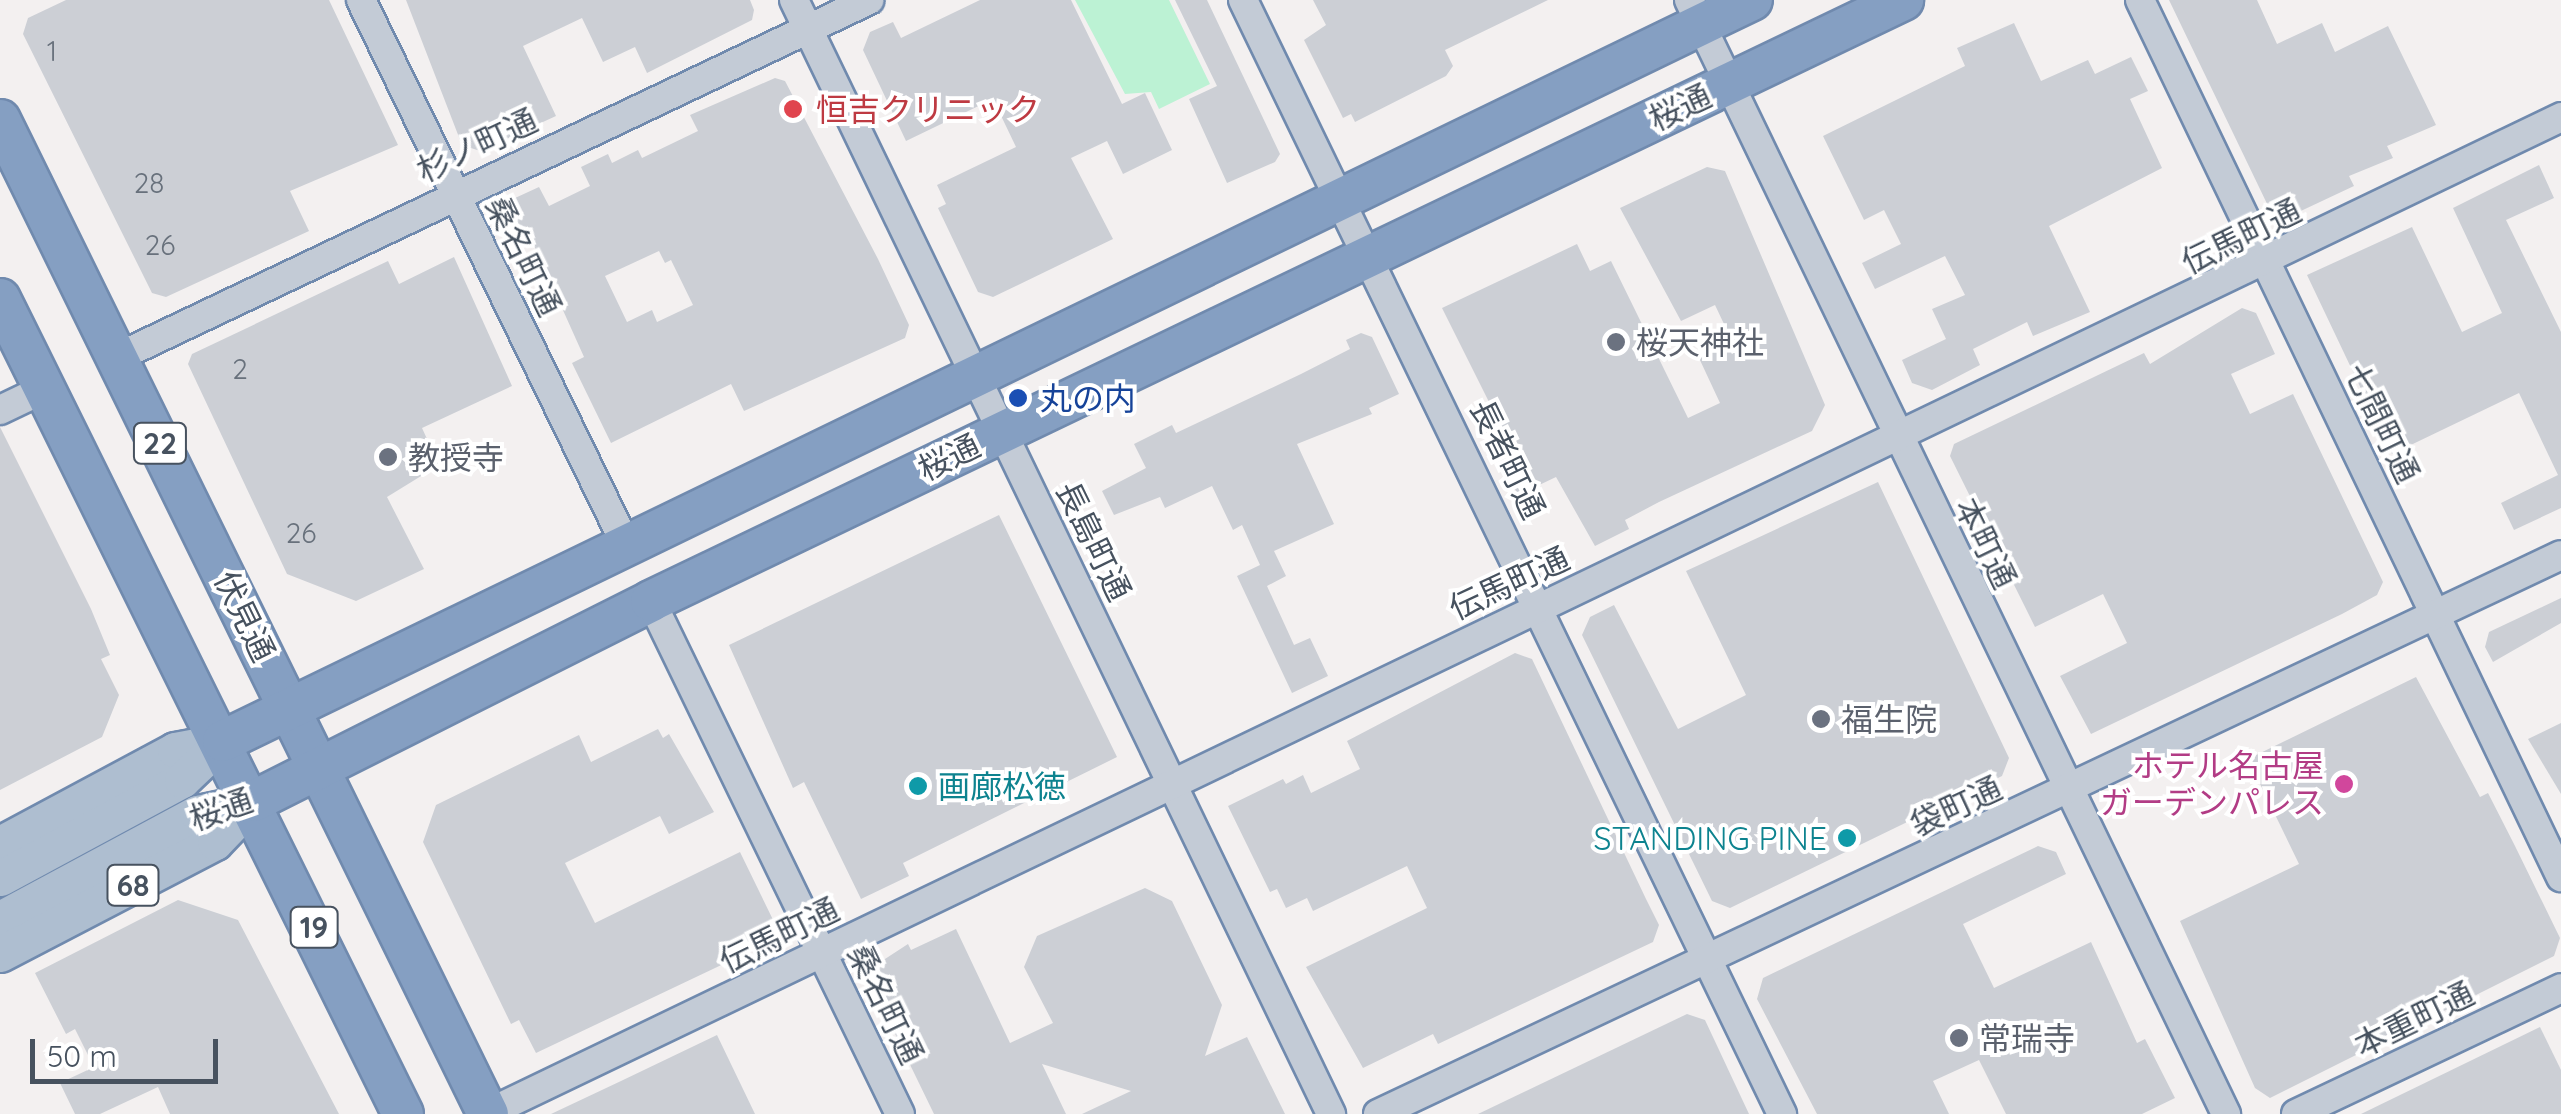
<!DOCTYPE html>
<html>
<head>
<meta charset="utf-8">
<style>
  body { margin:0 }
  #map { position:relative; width:2561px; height:1114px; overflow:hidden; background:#f3f0f0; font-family:Quicksand,"Noto Sans JP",sans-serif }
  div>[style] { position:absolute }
  .green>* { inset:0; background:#bcf2d4 }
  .building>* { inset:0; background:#cccfd5 }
  .roads { filter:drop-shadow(2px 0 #708aae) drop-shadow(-2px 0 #708aae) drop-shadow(0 2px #708aae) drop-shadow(0 -2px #708aae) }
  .minor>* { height:28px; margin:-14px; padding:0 14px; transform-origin:14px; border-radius:14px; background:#c3cbd6 }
  .major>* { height:35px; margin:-17.5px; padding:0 17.5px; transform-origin:17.5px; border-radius:17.5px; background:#aebed0 }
  .highway>* { height:40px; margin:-20px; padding:0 20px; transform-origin:20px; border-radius:20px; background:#859fc2 }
  .dots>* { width:28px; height:28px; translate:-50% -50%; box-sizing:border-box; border:5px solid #fff; border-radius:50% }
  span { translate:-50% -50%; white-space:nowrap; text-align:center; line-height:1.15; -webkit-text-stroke:8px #fff; paint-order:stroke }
  .number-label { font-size:28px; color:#68717c }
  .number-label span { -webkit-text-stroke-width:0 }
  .shield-label span { padding:2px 8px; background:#fff; border:2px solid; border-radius:8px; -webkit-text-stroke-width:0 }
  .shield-label { font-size:30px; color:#47525f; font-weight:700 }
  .street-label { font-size:32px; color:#47525f }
  .health-label { font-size:32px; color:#be3a42 }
  .left { translate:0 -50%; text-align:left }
  .worship-label { font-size:32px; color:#5b616d }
  .transit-label { font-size:32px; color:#164399 }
  .hotel-label { font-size:32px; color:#b23c85 }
  .right { translate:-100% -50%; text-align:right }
  .culture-label { font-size:32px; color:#0d838f }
  .scale { position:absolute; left:30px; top:1039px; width:188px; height:45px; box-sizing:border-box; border:5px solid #47525f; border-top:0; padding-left:12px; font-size:30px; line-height:35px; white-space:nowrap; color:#47525f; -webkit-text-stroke:8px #fff; paint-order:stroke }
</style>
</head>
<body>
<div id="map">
  <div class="green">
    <i style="clip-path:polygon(1075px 0,1169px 0,1210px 84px,1159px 109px,1151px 92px,1125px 94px)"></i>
  </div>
  <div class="building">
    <i style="clip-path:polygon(66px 0,329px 0,398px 145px,290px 191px,309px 231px,166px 297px,152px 293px,23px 34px,28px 18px)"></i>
    <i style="clip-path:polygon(406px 0,750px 0,754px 10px,752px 20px,647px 73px,635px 47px,603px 62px,582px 18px,523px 46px,556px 116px,480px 151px,462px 145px)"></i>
    <i style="clip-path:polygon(980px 0,1071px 0,1122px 104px,1145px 93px,1172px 150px,1123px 174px,1107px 141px,1071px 158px,1113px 239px,993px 297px,978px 292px,938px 208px,946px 204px,937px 185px,1016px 147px,993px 99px,906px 141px,863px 50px,870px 32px,893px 22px,901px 38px)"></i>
    <i style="clip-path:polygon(1175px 0,1207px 0,1280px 154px,1275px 162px,1227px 183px,1189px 99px,1217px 86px)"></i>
    <i style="clip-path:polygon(1313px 0,1548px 0,1445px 50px,1453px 66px,1446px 76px,1355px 122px,1351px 114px,1343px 118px,1304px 40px,1326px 25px)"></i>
    <i style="clip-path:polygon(2169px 0,2257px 0,2277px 44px,2322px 23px,2335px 52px,2388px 26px,2436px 125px,2387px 146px,2393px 158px,2349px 176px,2354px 186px,2288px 217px,2271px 212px)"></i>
    <i style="clip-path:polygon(2014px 23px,2041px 81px,2088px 60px,2095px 74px,2131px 57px,2148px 91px,2130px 99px,2162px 168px,2049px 226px,2090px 312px,2033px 336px,2027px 322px,1973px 349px,1980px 365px,1932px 390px,1912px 383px,1902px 360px,1946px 339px,1932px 309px,1965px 295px,1945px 256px,1875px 289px,1862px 263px,1901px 244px,1884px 210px,1864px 220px,1823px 136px,1965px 66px,1957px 48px)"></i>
    <i style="clip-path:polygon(evenodd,775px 78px,785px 81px,878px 259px,909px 325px,905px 338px,744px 411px,731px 384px,611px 443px,572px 363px,584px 357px,531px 239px,511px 246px,499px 221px,504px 203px,539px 187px,549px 206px,590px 186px,581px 167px,608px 154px,612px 163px,638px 150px,642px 158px,698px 131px,690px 115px,775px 78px,659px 251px,665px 263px,671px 260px,693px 305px,657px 322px,652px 310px,627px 322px,605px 276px,659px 251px)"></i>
    <i style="clip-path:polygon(2539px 165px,2554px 198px,2506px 220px,2561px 332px,2561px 508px,2514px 530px,2501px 503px,2558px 475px,2519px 393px,2392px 454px,2307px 275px,2412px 227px,2462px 332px,2502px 313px,2453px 208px)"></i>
    <i style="clip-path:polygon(1707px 167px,1725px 171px,1825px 405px,1812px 431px,1659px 502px,1625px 520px,1629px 529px,1595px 546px,1556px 477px,1518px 495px,1485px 429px,1499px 422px,1442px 308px,1577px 244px,1590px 271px,1611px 261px,1688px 418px,1720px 403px,1699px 358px,1733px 343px,1715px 305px,1681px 321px,1620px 208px)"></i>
    <i style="clip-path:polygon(454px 257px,512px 386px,422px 428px,439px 465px,387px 497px,424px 569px,356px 601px,287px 574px,188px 364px,192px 354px,388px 261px,399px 284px)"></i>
    <i style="clip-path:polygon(2242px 308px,2256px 313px,2275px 354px,2231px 374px,2250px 414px,2293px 394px,2383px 582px,2377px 595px,2342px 614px,2091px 734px,2060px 676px,2127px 643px,2103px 594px,2035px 627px,1950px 456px,1954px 444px,2144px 353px,2150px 364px)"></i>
    <i style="clip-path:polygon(1361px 333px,1372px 337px,1399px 394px,1369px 408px,1372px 414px,1297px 444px,1334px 524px,1274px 551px,1286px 576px,1267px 586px,1294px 645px,1310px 638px,1328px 676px,1292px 693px,1237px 576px,1260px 565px,1242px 525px,1233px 530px,1212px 486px,1165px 508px,1160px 497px,1114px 515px,1102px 491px,1146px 468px,1134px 444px,1172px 425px,1176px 433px,1301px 374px,1350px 349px,1346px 340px)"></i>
    <i style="clip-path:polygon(0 427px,91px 609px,110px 655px,101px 659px,119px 695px,102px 737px,0 790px)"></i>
    <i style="clip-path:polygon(1878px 482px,2009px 758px,2002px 776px,1730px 908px,1712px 901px,1582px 635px,1590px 617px,1614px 605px,1678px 729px,1746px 695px,1686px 571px)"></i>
    <i style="clip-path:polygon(999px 515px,1117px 757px,903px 863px,909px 876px,861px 899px,804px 782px,793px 788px,729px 645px)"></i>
    <i style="clip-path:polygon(2561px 598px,2561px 623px,2493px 662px,2485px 647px,2489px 632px)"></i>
    <i style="clip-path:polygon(1515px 653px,1532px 659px,1646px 899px,1659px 925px,1653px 942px,1438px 1044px,1433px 1034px,1363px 1068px,1306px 967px,1427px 908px,1407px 866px,1313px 911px,1307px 898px,1286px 908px,1277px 889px,1270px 892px,1228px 806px,1283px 779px,1286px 784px,1303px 775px,1311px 793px,1360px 769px,1347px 741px)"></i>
    <i style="clip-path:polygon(2416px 677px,2480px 797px,2488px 793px,2515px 846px,2560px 938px,2554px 956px,2270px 1098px,2255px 1088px,2180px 921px,2299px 864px,2248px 759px)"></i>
    <i style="clip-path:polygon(2561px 723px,2561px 794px,2528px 739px)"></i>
    <i style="clip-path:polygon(658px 729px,663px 738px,669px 734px,714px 812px,669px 834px,660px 816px,565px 863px,595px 923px,740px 852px,777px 928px,772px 941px,536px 1053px,519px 1020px,511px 1024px,423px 842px,436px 805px,579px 735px,591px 762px)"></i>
    <i style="clip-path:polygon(2038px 846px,2056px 852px,2066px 874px,1963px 924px,1994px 988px,2091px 942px,2137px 1043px,2145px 1039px,2175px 1098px,2142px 1114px,2006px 1114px,1979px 1060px,1933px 1081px,1949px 1114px,1817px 1114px,1757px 999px,1763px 978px)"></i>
    <i style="clip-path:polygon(1145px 888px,1172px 901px,1222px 1005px,1205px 1056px,1247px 1037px,1285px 1114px,1082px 1114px,1131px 1091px,1042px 1064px,1066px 1114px,934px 1114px,865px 972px,908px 944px,911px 950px,956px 929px,1010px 1043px,1053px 1023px,1024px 967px,1037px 936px)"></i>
    <i style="clip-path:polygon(178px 900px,238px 920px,339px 1114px,170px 1114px,158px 1087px,100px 1114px,75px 1114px,60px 1083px,94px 1067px,75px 1029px,66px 1034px,35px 973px)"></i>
    <i style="clip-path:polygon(1687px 1014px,1705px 1020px,1749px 1114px,1478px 1114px)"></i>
    <i style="clip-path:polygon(2540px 1027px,2561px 1070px,2561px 1114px,2361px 1114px)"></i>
    <i style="clip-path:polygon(717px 1035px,755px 1114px,551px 1114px,621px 1081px)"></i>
  </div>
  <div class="roads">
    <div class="minor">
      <i style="left:361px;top:0;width:604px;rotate:64.07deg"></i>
      <i style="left:794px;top:0;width:1237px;rotate:64.26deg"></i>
      <i style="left:1243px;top:0;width:1238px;rotate:64.18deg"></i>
      <i style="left:1689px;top:0;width:1237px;rotate:64.26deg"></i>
      <i style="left:2140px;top:0;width:973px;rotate:64.36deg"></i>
      <i style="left:118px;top:357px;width:832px;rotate:-25.42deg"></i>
      <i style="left:0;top:410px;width:49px;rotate:-25.5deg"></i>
      <i style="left:651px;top:601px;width:570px;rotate:64.11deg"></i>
      <i style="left:488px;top:1113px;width:2300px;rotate:-25.66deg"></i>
      <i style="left:1378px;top:1114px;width:1308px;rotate:-25.29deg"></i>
      <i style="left:2296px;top:1114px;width:293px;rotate:-25.4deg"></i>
    </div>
    <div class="major">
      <i style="left:0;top:844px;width:199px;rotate:-28.2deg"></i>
      <i style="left:175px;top:750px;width:49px;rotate:-10.6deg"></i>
      <i style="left:0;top:878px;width:207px;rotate:-28.3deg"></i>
      <i style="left:182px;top:780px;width:57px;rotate:-43.6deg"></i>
      <i style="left:0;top:919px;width:224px;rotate:-28.3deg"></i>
      <i style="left:197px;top:813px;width:58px;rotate:-11.9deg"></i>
      <i style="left:0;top:954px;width:242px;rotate:-27.5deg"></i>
      <i style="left:215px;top:842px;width:57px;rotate:-46.4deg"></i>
    </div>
    <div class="highway">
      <i style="left:0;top:120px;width:1107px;rotate:63.85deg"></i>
      <i style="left:0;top:299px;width:909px;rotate:63.69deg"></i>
      <i style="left:223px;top:741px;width:1699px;rotate:-25.86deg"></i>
      <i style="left:254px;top:801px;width:445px;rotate:-26.7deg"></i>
      <i style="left:651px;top:601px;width:1389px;rotate:-25.64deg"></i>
    </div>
  </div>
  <div class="dots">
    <i style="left:793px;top:109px;background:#e0444e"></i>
    <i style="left:1616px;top:342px;background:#6b7280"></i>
    <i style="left:1018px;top:398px;background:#1a4fb4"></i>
    <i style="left:388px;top:457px;background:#6b7280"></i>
    <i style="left:1821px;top:719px;background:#6b7280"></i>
    <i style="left:2344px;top:784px;background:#d1479c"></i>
    <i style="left:918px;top:786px;background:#0f9aa8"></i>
    <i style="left:1847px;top:838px;background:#0f9aa8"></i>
    <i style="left:1959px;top:1038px;background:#6b7280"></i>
  </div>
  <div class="number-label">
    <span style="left:52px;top:51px">1</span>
    <span style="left:149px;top:183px">28</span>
    <span style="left:160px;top:245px">26</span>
    <span style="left:240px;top:369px">2</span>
    <span style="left:301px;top:533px">26</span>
  </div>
  <div class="shield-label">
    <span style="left:160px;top:443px">22</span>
    <span style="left:133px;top:885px">68</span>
    <span style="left:314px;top:927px">19</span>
  </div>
  <div class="street-label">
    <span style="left:1680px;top:107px;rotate:-25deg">桜通</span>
    <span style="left:477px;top:145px;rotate:-25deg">杉ノ町通</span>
    <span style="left:2241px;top:236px;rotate:-26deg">伝馬町通</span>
    <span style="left:524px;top:256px;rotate:64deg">桑名町通</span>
    <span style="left:2382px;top:423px;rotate:64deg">七間町通</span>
    <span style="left:949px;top:457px;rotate:-26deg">桜通</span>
    <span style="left:1508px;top:459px;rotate:64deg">長者町通</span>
    <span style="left:1094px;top:541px;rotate:64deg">長島町通</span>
    <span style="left:1986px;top:543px;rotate:64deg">本町通</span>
    <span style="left:1509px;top:583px;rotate:-25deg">伝馬町通</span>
    <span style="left:245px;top:616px;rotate:64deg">伏見通</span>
    <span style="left:1956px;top:806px;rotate:-25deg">袋町通</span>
    <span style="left:221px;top:809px;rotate:-19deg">桜通</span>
    <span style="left:779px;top:935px;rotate:-26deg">伝馬町通</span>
    <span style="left:886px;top:1004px;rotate:64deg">桑名町通</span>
    <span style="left:2414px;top:1019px;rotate:-26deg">本重町通</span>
  </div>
  <div class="health-label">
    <span class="left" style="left:816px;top:109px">恒吉クリニック</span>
  </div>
  <div class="worship-label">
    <span class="left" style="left:1636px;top:342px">桜天神社</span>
    <span class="left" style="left:408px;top:457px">教授寺</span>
    <span class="left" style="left:1841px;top:719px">福生院</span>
    <span class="left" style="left:1979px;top:1038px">常瑞寺</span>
  </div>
  <div class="transit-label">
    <span class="left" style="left:1040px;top:398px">丸の内</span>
  </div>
  <div class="hotel-label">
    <span class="right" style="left:2324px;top:784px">ホテル名古屋<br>ガーデンパレス</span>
  </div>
  <div class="culture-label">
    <span class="left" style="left:938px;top:786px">画廊松徳</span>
    <span class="right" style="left:1827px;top:838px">STANDING PINE</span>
  </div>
  <div class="scale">50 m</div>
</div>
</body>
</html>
